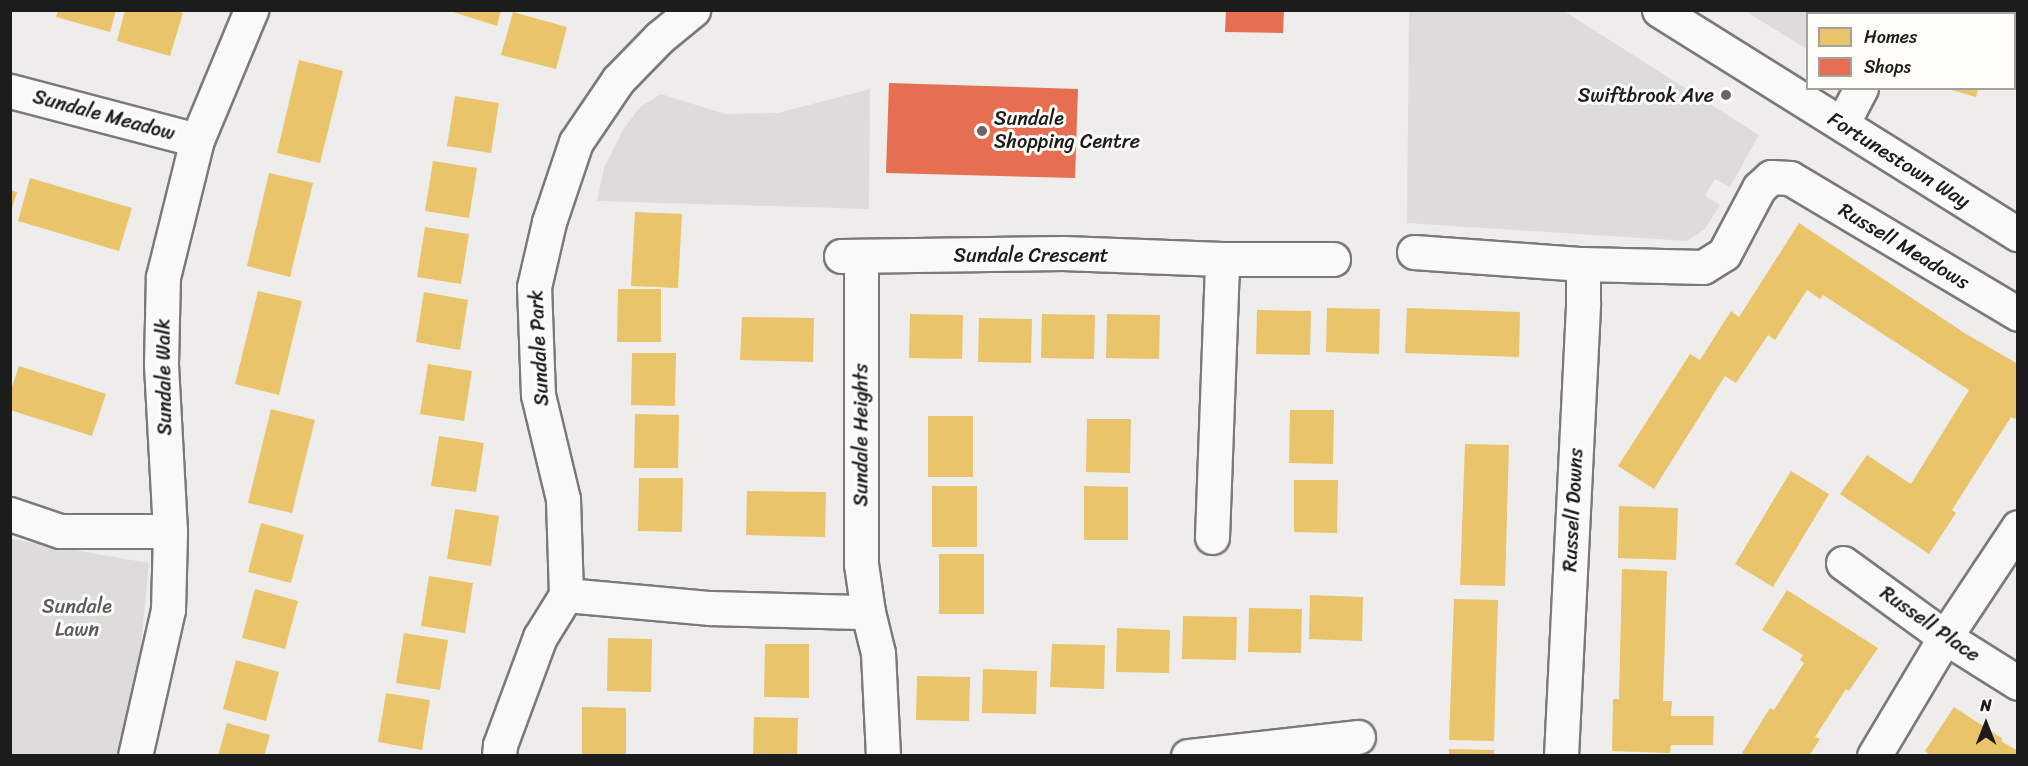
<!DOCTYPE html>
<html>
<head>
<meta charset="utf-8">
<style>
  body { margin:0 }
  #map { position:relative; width:2028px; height:766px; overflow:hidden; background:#efedeb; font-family:Sriracha,sans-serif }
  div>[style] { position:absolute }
  .green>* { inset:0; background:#dedcda }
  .homes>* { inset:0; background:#e9c46a }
  .shops>* { inset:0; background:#e76f51 }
  .roads { filter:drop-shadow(2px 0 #7b7a79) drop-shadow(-2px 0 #7b7a79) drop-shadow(0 2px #7b7a79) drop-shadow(0 -2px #7b7a79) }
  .street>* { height:33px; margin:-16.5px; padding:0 16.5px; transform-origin:16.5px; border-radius:16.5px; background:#f9f9f7 }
  .secondary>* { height:33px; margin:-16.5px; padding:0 16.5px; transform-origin:16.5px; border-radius:16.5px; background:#f9f9f7 }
  .dots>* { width:16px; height:16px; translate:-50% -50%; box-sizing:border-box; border:3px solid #fdfcf7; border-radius:50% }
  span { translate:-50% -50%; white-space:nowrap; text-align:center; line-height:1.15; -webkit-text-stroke:6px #fdfcf7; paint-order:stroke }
  .poi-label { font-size:20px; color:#1c1c1c }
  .right { translate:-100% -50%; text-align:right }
  .left { translate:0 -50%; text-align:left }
  .street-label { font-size:20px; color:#1c1c1c }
  .park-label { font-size:20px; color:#5b5b5a }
  .frame { position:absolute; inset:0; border:12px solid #1c1c1c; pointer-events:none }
  .legend { position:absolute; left:1806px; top:12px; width:210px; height:78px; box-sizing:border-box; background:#fdfcf7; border:2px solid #a3a29f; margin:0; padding:8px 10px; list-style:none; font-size:18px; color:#1c1c1c }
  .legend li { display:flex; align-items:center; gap:12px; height:30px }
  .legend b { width:30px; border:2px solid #a3a29f }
  .north { position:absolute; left:1956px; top:694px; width:60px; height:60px; -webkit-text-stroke:4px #fdfcf7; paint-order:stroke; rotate:0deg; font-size:16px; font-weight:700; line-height:24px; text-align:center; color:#1c1c1c }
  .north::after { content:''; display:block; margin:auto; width:21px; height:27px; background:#1c1c1c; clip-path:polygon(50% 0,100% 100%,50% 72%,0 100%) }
</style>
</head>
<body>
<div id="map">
  <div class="green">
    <i style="clip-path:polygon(1409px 11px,1564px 11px,1759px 135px,1730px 187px,1715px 179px,1705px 196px,1720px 205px,1705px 229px,1687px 241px,1407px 223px)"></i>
    <i style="clip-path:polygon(1745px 11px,1856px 11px,1855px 13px,1808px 14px,1807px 49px)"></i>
    <i style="clip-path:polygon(870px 89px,869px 209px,597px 201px,604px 168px,623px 130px,640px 107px,661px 94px,725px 114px,778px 113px)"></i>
    <i style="clip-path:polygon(11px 539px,149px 563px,137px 686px,122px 755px,11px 756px)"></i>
  </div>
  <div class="homes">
    <i style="clip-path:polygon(58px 10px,116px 10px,110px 32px,56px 17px)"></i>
    <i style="clip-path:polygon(125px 10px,173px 10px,183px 13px,170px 56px,117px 41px)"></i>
    <i style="clip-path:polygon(447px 10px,501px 10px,497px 26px)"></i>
    <i style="clip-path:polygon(1952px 10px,1998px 10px,1997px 14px,1951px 14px)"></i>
    <i style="clip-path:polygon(513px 12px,567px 27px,556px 69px,501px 55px)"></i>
    <i style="clip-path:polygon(299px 60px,343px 71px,320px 163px,277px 153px)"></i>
    <i style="clip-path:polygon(1945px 88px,1978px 88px,1976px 97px)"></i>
    <i style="clip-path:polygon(455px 96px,499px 103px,491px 153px,447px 146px)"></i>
    <i style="clip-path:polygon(433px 161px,477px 168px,469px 218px,425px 211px)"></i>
    <i style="clip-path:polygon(269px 173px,313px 183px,290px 277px,247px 266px)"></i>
    <i style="clip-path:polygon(30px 178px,132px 208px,119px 251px,18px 221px)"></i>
    <i style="clip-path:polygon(10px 190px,17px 192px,11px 211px,10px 211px)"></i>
    <i style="clip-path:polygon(635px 212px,682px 214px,678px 288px,631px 286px)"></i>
    <i style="clip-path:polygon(1799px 223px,1966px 334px,2018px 364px,2018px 414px,2015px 419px,2011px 417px,1952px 510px,1956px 513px,1929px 554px,1840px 494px,1867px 455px,1911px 484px,1969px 390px,1823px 295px,1820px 299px,1807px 290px,1775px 340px,1768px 335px,1736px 383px,1725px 376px,1654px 489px,1618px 466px,1690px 354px,1700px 360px,1731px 311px,1739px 317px)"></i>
    <i style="clip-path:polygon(425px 227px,469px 234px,461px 284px,417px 277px)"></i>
    <i style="clip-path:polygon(618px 289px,661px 289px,661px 342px,617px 342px)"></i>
    <i style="clip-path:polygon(258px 291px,302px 301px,279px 395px,235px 384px)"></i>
    <i style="clip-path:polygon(424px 292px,468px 300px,460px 350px,416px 342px)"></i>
    <i style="clip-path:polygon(1327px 308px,1380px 309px,1379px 354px,1326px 352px)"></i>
    <i style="clip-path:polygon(1407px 308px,1520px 312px,1519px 357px,1405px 353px)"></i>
    <i style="clip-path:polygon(1257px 310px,1311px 311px,1310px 355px,1256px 354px)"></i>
    <i style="clip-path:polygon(910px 314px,963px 315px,962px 359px,909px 358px)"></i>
    <i style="clip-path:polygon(1042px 314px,1095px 315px,1094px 359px,1041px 358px)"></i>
    <i style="clip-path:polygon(1107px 314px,1160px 315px,1159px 359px,1106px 358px)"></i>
    <i style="clip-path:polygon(742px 317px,814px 318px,813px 362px,740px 360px)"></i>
    <i style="clip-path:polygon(979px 318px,1032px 319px,1031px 363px,978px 362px)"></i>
    <i style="clip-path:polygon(632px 353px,676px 353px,675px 406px,631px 405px)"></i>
    <i style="clip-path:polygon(428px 364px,472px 371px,464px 421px,420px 414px)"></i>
    <i style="clip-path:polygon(19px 366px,106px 394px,92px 436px,10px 410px,10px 393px)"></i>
    <i style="clip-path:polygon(271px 409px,315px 420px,292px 513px,248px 503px)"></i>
    <i style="clip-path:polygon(1290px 410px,1334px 410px,1333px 464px,1289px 463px)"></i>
    <i style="clip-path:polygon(635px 414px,679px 415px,678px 468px,634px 468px)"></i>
    <i style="clip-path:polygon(928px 416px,973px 416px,973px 477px,928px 477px)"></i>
    <i style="clip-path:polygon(1087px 419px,1131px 419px,1130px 473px,1086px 472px)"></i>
    <i style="clip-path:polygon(439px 436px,484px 443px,476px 492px,431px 486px)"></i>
    <i style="clip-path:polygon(1465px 444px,1509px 445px,1505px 586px,1460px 585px)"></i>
    <i style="clip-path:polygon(1791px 471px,1829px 494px,1773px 587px,1735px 564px)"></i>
    <i style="clip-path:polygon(639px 478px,683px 478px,682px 532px,638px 531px)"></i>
    <i style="clip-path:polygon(1294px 480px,1338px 480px,1337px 533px,1294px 532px)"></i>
    <i style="clip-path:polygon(932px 486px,977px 486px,977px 547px,932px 547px)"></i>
    <i style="clip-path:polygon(1084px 486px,1128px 487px,1128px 540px,1084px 540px)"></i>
    <i style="clip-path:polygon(747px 491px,826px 492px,825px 537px,746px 535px)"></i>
    <i style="clip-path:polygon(1619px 506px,1678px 508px,1676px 560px,1618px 558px)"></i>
    <i style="clip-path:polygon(455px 509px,499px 516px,491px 566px,447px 559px)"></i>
    <i style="clip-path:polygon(261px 523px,304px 535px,291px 583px,248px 572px)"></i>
    <i style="clip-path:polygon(939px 554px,984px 554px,984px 614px,939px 614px)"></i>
    <i style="clip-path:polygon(1622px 569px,1667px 571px,1663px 701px,1672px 701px,1671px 716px,1714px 716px,1713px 745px,1671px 745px,1670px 753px,1612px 751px,1613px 699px,1619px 699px)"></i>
    <i style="clip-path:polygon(429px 576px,473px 583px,465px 633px,421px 626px)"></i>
    <i style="clip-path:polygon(255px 589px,298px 601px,285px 649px,242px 638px)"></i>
    <i style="clip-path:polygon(1787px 590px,1878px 648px,1849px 691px,1846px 689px,1815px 737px,1820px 739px,1809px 756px,1747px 756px,1742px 753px,1770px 708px,1774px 710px,1804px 663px,1800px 660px,1803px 655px,1762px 630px)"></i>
    <i style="clip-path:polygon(1310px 595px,1363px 597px,1362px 641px,1309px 639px)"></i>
    <i style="clip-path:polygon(1454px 599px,1498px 600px,1494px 741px,1449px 740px)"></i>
    <i style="clip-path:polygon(1249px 608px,1302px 609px,1301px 653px,1248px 652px)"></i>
    <i style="clip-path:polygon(1183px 616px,1237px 617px,1236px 660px,1182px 659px)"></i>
    <i style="clip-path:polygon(1117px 628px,1170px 630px,1169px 673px,1116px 672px)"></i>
    <i style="clip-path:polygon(404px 633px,448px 640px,440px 690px,396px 683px)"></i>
    <i style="clip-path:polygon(608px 638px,652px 639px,651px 692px,607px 691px)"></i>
    <i style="clip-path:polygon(765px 644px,809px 644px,809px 698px,764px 697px)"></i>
    <i style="clip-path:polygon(1052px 644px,1105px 645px,1104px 689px,1050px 687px)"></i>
    <i style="clip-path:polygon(236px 660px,279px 672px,266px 721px,223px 709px)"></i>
    <i style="clip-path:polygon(983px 669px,1037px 671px,1036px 714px,982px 713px)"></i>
    <i style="clip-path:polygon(917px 676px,970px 677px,969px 721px,916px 720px)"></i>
    <i style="clip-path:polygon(386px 693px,430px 700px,422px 750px,378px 742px)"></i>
    <i style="clip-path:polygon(582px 707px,626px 708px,626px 756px,582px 756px)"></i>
    <i style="clip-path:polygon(1954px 707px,2003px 739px,2001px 741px,2018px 751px,2018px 756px,1931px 756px,1925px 751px)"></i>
    <i style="clip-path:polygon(754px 717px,798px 718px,797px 756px,753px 756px)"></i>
    <i style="clip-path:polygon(227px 723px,270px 735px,264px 756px,218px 756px)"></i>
    <i style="clip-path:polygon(1449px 749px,1494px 750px,1494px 756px,1449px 756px)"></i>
  </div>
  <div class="shops">
    <i style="clip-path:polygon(1226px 10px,1284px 10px,1283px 33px,1225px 32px)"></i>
    <i style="clip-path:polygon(889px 83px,1078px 89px,1075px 178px,886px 173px)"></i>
  </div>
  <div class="roads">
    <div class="street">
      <i style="left:1888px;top:14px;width:4px;rotate:-76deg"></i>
      <i style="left:10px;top:91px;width:193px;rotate:14.7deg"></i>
      <i style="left:1842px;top:124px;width:41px;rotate:-62.2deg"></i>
      <i style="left:1414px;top:252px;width:169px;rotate:4.1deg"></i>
      <i style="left:1583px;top:264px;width:120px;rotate:1.4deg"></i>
      <i style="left:1703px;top:267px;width:25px;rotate:-32deg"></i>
      <i style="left:1724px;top:254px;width:75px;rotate:-62.1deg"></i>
      <i style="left:1759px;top:188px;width:16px;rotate:-43deg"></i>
      <i style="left:1771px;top:177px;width:19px;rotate:3deg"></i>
      <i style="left:1790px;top:178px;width:265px;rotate:30.8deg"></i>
      <i style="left:841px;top:256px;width:222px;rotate:-0.8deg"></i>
      <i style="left:1063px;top:253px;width:159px;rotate:2.2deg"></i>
      <i style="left:1222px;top:259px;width:111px"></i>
      <i style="left:861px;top:257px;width:307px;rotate:90deg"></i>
      <i style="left:861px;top:564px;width:49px;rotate:81.7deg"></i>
      <i style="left:868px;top:612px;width:42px;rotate:76.3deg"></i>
      <i style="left:878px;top:653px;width:103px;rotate:87.2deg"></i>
      <i style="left:10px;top:514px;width:53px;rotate:18.8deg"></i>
      <i style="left:60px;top:531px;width:110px"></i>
      <i style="left:1212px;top:537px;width:278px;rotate:-87.9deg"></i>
      <i style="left:1843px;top:563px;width:126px;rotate:36deg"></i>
      <i style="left:1945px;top:637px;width:86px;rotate:32.2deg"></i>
      <i style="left:566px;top:595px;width:145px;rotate:5.2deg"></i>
      <i style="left:710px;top:608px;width:158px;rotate:1.5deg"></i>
      <i style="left:135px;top:756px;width:150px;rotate:-77.3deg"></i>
      <i style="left:168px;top:610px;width:79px;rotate:-88.5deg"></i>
      <i style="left:170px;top:531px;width:168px;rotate:-93.1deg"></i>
      <i style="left:161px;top:363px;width:86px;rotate:-88.7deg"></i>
      <i style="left:163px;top:277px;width:141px;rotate:-76.1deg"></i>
      <i style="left:197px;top:140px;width:141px;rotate:-67.4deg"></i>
      <i style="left:499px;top:756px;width:11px;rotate:-85deg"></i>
      <i style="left:500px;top:745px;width:115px;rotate:-69.7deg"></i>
      <i style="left:540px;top:637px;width:49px;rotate:-58.2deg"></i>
      <i style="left:566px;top:595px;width:96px;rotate:-91.8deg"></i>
      <i style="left:563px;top:499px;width:107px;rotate:-103.5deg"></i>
      <i style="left:538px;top:395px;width:108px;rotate:-92.1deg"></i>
      <i style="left:534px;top:287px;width:67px;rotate:-77deg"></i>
      <i style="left:549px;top:222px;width:84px;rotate:-71.4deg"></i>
      <i style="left:576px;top:142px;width:75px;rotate:-55.9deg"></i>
      <i style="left:618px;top:80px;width:60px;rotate:-45.7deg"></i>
      <i style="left:660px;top:37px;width:43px;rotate:-39.3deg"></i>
      <i style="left:1188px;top:756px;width:171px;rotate:-6.4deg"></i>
      <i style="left:1561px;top:756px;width:454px;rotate:-87.2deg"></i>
      <i style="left:1583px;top:303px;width:39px;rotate:-90deg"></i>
      <i style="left:1874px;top:756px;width:139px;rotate:-59.2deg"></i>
      <i style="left:1945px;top:637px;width:132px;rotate:-56.4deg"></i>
    </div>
    <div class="secondary">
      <i style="left:1659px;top:10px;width:423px;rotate:32deg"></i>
    </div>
  </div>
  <div class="dots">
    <i style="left:1726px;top:95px;background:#666564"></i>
    <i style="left:982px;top:131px;background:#666564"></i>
  </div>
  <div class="poi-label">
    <span class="right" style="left:1714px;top:95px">Swiftbrook Ave</span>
    <span class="left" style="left:994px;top:130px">Sundale<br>Shopping Centre</span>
  </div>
  <div class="street-label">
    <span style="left:104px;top:115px;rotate:15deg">Sundale Meadow</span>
    <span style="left:1899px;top:160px;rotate:32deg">Fortunestown Way</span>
    <span style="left:1904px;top:246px;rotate:31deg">Russell Meadows</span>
    <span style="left:1031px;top:255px">Sundale Crescent</span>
    <span style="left:539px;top:348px;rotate:-93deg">Sundale Park</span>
    <span style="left:164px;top:377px;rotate:-91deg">Sundale Walk</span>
    <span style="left:861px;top:435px;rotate:-90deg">Sundale Heights</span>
    <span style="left:1573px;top:510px;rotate:-87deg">Russell Downs</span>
    <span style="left:1930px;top:624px;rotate:35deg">Russell Place</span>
  </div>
  <div class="park-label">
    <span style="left:77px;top:618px">Sundale<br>Lawn</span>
  </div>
  <div class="frame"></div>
  <ul class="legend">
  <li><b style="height:16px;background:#e9c46a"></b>Homes</li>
  <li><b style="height:16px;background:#e76f51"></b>Shops</li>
  </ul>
  <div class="north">N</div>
</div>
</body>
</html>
